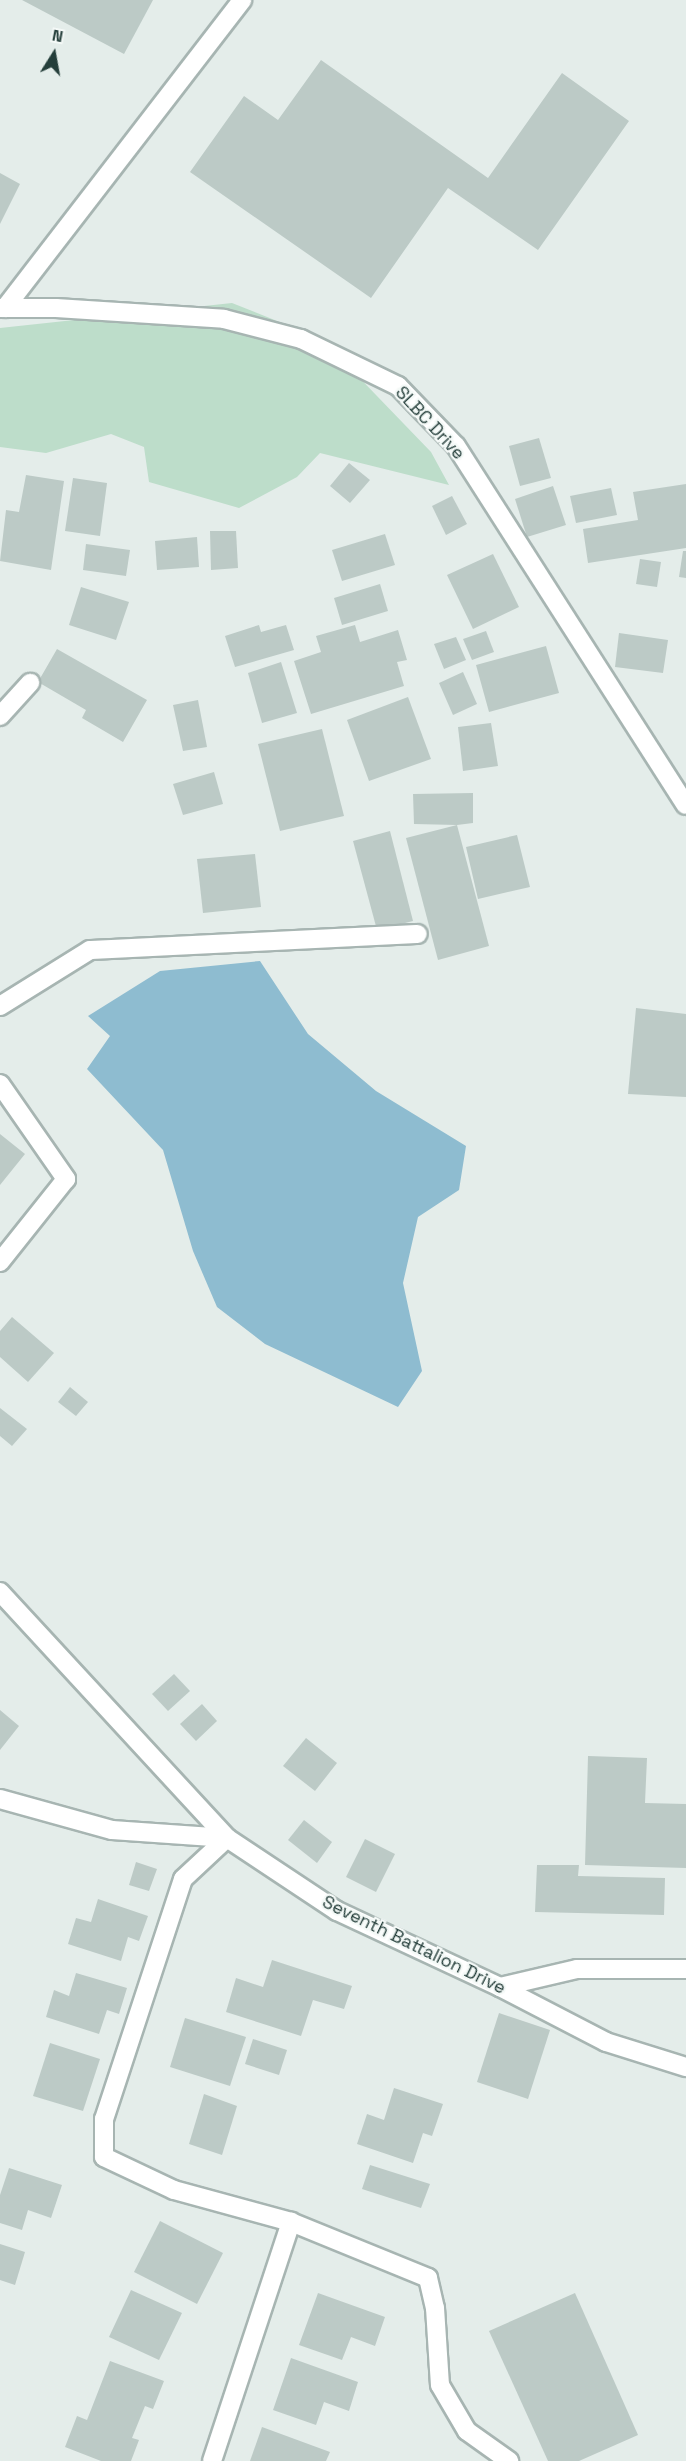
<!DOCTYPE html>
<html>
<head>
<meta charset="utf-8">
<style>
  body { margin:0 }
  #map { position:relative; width:686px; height:2461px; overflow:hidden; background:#e4edea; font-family:"Space Grotesk",sans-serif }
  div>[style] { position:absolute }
  .green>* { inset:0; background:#bdddca }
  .water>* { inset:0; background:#8ebcd0 }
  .building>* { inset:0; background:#bccac6 }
  .roads { filter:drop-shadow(2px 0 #a7b5b2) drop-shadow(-2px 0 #a7b5b2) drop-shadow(0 2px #a7b5b2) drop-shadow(0 -2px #a7b5b2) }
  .street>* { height:18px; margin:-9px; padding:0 9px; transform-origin:9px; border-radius:9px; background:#fff }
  span { translate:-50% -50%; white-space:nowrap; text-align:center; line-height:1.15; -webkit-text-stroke:4.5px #f4f9f7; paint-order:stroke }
  .street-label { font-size:18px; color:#243e3a }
  .north { position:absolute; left:24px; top:24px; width:60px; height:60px; -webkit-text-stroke:4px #f4f9f7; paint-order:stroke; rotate:11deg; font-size:16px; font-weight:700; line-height:24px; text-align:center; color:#243e3a }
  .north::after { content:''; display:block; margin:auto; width:21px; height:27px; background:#243e3a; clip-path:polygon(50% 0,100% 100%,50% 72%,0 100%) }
</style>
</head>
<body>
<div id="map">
  <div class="green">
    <i style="clip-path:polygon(232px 303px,322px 339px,431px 452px,449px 485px,320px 453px,297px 477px,239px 508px,149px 482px,144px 447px,111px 434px,46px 453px,0 447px,0 328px)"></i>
  </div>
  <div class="water">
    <i style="clip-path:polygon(260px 961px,308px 1034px,376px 1091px,466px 1146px,459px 1190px,418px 1217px,403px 1283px,422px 1371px,398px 1407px,265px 1344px,217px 1307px,193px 1251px,163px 1150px,87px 1069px,110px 1036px,88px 1016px,160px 971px)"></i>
  </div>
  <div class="building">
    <i style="clip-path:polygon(22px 0,153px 0,124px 54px)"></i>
    <i style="clip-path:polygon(321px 60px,488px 178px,562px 73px,629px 121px,538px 250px,448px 188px,371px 298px,190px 172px,244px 96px,278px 120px)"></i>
    <i style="clip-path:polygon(0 173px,20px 184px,0 224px)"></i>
    <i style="clip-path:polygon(539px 438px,551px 478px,520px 486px,509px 446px)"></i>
    <i style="clip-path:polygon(349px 463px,370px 480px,350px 503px,330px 486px)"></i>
    <i style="clip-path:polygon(26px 475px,64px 481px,51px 570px,0 561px,6px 510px,19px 512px)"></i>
    <i style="clip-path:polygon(73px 478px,107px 483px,100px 536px,65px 531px)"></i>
    <i style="clip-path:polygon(686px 484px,686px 548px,588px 563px,583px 529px,638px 520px,633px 492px)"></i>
    <i style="clip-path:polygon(553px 486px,566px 525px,527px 537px,515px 499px)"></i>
    <i style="clip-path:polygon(611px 488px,617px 515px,576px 523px,570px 496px)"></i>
    <i style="clip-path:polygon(452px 496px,467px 524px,446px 535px,432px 506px)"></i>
    <i style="clip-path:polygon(210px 531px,236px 531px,238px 568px,211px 570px)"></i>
    <i style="clip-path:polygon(385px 534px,395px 565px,342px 581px,332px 550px)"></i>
    <i style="clip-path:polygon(197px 537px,199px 567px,157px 570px,155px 541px)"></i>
    <i style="clip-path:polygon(86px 544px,130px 550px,126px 576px,83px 570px)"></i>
    <i style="clip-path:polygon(683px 551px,686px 551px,686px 578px,679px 577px)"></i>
    <i style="clip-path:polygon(493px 554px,519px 607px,473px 629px,447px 575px)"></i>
    <i style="clip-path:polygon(640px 559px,661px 562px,657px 587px,636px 584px)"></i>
    <i style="clip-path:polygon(380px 584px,388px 611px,342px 625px,334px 598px)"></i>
    <i style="clip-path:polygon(81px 587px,129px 602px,116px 640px,69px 625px)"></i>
    <i style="clip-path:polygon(259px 625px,261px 632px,286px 625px,294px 650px,235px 667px,225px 636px)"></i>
    <i style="clip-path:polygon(355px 625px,360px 642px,398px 630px,407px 660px,397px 662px,404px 686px,311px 714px,294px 661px,321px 652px,316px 636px)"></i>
    <i style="clip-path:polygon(486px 631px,494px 652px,472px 660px,463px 639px)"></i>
    <i style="clip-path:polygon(619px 633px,668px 640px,663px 673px,615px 667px)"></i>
    <i style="clip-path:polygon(456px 637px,466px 660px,444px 669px,434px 644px)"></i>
    <i style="clip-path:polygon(546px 646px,559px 693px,489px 712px,476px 665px)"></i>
    <i style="clip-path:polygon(57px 649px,147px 700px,123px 742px,82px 718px,86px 710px,38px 682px)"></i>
    <i style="clip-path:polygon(281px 662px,297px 713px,262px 723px,248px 673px)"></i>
    <i style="clip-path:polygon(463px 672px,477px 704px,453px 715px,439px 683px)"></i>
    <i style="clip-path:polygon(408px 697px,431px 759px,369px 781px,347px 720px)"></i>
    <i style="clip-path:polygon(198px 700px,207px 747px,183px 751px,173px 705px)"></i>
    <i style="clip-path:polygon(491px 723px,498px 766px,463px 771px,458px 727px)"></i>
    <i style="clip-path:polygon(322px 729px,344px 816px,280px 831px,258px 744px)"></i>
    <i style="clip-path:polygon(214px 772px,223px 804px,183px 815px,173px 784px)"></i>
    <i style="clip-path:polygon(473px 793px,473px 823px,457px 825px,414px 824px,413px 794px)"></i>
    <i style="clip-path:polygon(457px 825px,489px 946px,438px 960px,406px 838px)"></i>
    <i style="clip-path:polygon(390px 831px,413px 921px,377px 930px,353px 841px)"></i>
    <i style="clip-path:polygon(517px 835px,530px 887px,478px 899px,466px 847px)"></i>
    <i style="clip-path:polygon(255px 854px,261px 907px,203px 913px,197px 859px)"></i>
    <i style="clip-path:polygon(636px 1008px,686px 1014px,686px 1097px,628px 1094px)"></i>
    <i style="clip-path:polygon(0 1134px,25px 1154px,0 1185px)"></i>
    <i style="clip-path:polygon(12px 1317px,54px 1353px,28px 1382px,0 1357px,0 1331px)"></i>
    <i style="clip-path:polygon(70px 1387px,88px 1402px,76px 1416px,58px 1402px)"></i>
    <i style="clip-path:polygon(0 1408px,27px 1429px,12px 1446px,0 1436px)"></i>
    <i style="clip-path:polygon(174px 1674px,190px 1691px,168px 1711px,152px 1694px)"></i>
    <i style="clip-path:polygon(202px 1704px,217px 1721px,196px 1741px,180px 1724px)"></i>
    <i style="clip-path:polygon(0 1710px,19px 1726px,0 1750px)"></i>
    <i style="clip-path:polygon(306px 1738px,337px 1763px,315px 1791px,283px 1766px)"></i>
    <i style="clip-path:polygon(588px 1756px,647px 1758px,645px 1803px,686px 1804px,686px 1868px,585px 1865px)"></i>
    <i style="clip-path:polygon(304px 1820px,332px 1842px,317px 1863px,288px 1840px)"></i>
    <i style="clip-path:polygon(365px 1839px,395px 1854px,376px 1892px,346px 1877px)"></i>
    <i style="clip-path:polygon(136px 1862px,157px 1869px,149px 1891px,129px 1885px)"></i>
    <i style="clip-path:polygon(537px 1865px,579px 1865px,578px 1876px,665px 1878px,664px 1915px,535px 1912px)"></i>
    <i style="clip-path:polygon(98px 1899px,148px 1916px,139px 1941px,128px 1937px,121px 1961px,68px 1944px,76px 1918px,91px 1922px)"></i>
    <i style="clip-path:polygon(272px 1960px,352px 1986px,344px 2009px,313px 2000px,301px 2036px,226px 2012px,236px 1978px,263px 1987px)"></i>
    <i style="clip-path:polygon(76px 1973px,127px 1988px,119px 2014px,107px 2010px,99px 2034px,46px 2017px,54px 1990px,69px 1996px)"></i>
    <i style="clip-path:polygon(499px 2013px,550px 2030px,528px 2099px,477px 2082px)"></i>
    <i style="clip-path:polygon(185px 2018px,246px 2037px,230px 2086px,170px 2067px)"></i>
    <i style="clip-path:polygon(253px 2039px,287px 2050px,279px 2075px,245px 2064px)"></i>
    <i style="clip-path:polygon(50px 2043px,100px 2059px,83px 2111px,33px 2096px)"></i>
    <i style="clip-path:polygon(394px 2088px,443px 2104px,432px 2136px,423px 2133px,413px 2163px,357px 2144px,367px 2114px,384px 2120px)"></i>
    <i style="clip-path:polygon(204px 2094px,237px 2106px,222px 2155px,189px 2144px)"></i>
    <i style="clip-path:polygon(370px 2165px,430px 2184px,421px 2208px,362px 2189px)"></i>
    <i style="clip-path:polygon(9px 2168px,62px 2185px,51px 2218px,28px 2210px,22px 2230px,0 2223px,0 2195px)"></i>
    <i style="clip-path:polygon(160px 2221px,223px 2253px,197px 2304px,134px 2272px)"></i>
    <i style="clip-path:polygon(0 2244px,25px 2252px,15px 2285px,0 2280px)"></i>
    <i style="clip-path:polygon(131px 2290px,182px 2313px,159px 2360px,109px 2337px)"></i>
    <i style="clip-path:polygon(318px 2293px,385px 2317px,375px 2346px,351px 2337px,342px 2360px,299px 2345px)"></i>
    <i style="clip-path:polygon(575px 2293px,638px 2435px,579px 2461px,548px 2461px,489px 2331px)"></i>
    <i style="clip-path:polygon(291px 2358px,358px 2382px,349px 2411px,324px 2402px,316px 2425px,273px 2410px)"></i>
    <i style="clip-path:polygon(110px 2361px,164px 2381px,153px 2409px,145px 2406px,132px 2438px,139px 2440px,131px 2461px,101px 2461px,65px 2447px,77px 2416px,87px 2420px)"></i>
    <i style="clip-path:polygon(262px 2427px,330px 2452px,326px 2461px,250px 2461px)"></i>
  </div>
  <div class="roads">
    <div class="street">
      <i style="left:0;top:308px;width:56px"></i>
      <i style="left:56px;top:308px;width:168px;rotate:3.7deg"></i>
      <i style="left:224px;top:319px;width:80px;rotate:14.6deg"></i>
      <i style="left:301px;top:339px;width:108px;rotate:25.9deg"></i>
      <i style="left:398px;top:386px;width:83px;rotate:46deg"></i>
      <i style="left:456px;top:446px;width:426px;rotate:57.4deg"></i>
      <i style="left:5px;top:308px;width:389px;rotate:-52.4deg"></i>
      <i style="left:0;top:716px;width:45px;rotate:-47.7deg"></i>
      <i style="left:0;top:1006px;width:106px;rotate:-31.9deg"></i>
      <i style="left:90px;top:950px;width:328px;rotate:-2.8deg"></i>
      <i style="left:0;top:1084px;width:116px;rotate:55.2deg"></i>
      <i style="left:66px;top:1179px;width:106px;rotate:128.5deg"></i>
      <i style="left:0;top:1592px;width:335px;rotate:47.3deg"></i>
      <i style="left:227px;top:1838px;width:132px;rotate:33.6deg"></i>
      <i style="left:337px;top:1911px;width:180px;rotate:25deg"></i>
      <i style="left:500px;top:1987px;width:119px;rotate:27.4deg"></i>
      <i style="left:606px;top:2042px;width:84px;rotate:17.4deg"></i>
      <i style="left:0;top:1799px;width:116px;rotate:15.5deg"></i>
      <i style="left:112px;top:1830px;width:115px;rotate:4deg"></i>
      <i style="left:227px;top:1838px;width:60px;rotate:137deg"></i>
      <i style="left:183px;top:1879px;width:253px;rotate:108.2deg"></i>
      <i style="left:104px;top:2119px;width:38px;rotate:90deg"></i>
      <i style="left:104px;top:2157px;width:77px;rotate:25.2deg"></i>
      <i style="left:174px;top:2190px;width:121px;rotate:15.3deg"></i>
      <i style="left:291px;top:2222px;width:148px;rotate:22.2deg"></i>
      <i style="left:428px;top:2278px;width:31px;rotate:77deg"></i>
      <i style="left:435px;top:2308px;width:77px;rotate:86.3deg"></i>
      <i style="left:440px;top:2385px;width:53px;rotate:59.6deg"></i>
      <i style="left:467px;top:2431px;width:52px;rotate:35.5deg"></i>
      <i style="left:500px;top:1987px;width:79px;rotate:-13.2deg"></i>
      <i style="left:577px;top:1969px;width:109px"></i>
      <i style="left:212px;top:2461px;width:252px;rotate:-71.7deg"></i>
    </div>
  </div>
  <div class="street-label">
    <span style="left:430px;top:423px;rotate:47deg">SLBC Drive</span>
    <span style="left:414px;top:1945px;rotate:26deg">Seventh Battalion Drive</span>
  </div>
  <div class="north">N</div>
</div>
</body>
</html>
